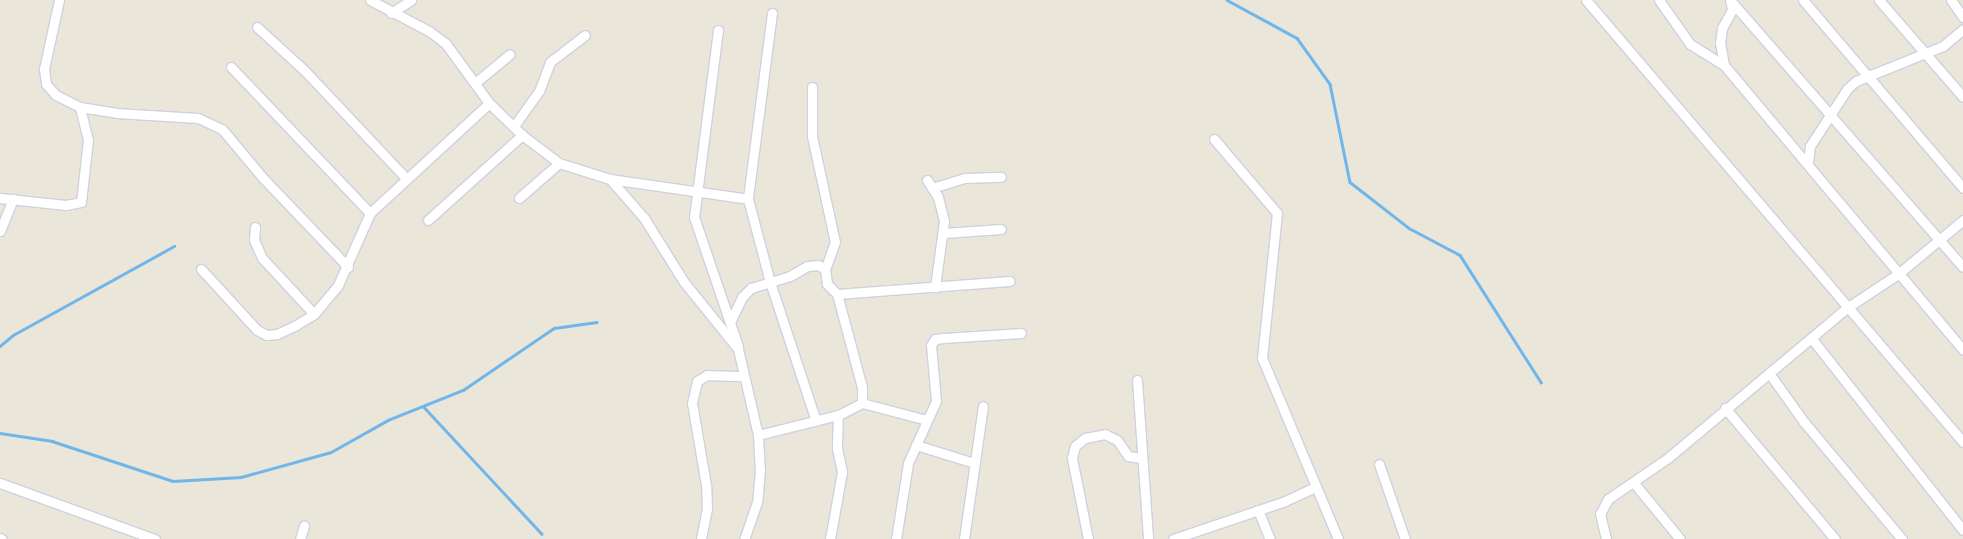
<!DOCTYPE html>
<html>
<head>
<meta charset="utf-8">
<style>
  body { margin:0 }
  #map { position:relative; width:1963px; height:539px; overflow:hidden; background:#ebe6da; font-family:"PT Sans Narrow",sans-serif }
  div>[style] { position:absolute }
  .stream>* { height:2.5px; margin:-1.25px; padding:0 1.25px; transform-origin:1.25px; border-radius:1.25px; background:#70b6ea }
  .roads { filter:drop-shadow(1px 0 #d0d0e1) drop-shadow(-1px 0 #d0d0e1) drop-shadow(0 1px #d0d0e1) drop-shadow(0 -1px #d0d0e1) }
  .minor>* { height:9px; margin:-4.5px; padding:0 4.5px; transform-origin:4.5px; border-radius:4.5px; background:#fff }
  span { translate:-50% -50%; white-space:nowrap; text-align:center; line-height:1.15; -webkit-text-stroke:4px #fff; paint-order:stroke }
</style>
</head>
<body>
<div id="map">
  <div class="stream">
    <i style="left:1227px;top:0;width:80px;rotate:28.5deg"></i>
    <i style="left:1297px;top:38px;width:57px;rotate:54.3deg"></i>
    <i style="left:1330px;top:84px;width:100px;rotate:78.5deg"></i>
    <i style="left:1350px;top:182px;width:75px;rotate:37.9deg"></i>
    <i style="left:1409px;top:228px;width:58px;rotate:27.9deg"></i>
    <i style="left:1460px;top:255px;width:151px;rotate:57.5deg"></i>
    <i style="left:0;top:346px;width:17px;rotate:-40deg"></i>
    <i style="left:13px;top:335px;width:184px;rotate:-28.9deg"></i>
    <i style="left:424px;top:407px;width:173px;rotate:47.1deg"></i>
    <i style="left:0;top:433px;width:53px;rotate:8.7deg"></i>
    <i style="left:52px;top:441px;width:127px;rotate:18.3deg"></i>
    <i style="left:173px;top:481px;width:68px;rotate:-3.4deg"></i>
    <i style="left:241px;top:477px;width:93px;rotate:-15.5deg"></i>
    <i style="left:331px;top:452px;width:65px;rotate:-29.3deg"></i>
    <i style="left:388px;top:420px;width:81px;rotate:-21.8deg"></i>
    <i style="left:463px;top:390px;width:110px;rotate:-34.3deg"></i>
    <i style="left:554px;top:328px;width:43px;rotate:-7.9deg"></i>
  </div>
  <div class="roads">
    <div class="minor">
      <i style="left:59px;top:0;width:71px;rotate:102.3deg"></i>
      <i style="left:44px;top:69px;width:15px;rotate:82deg"></i>
      <i style="left:46px;top:84px;width:15px;rotate:48deg"></i>
      <i style="left:56px;top:95px;width:27px;rotate:27deg"></i>
      <i style="left:80px;top:107px;width:36px;rotate:9deg"></i>
      <i style="left:116px;top:113px;width:82px;rotate:3.5deg"></i>
      <i style="left:198px;top:118px;width:26px;rotate:25deg"></i>
      <i style="left:222px;top:129px;width:64px;rotate:50.1deg"></i>
      <i style="left:263px;top:178px;width:123px;rotate:46.3deg"></i>
      <i style="left:370px;top:0;width:67px;rotate:27.7deg"></i>
      <i style="left:429px;top:31px;width:21px;rotate:37deg"></i>
      <i style="left:446px;top:44px;width:73px;rotate:53.9deg"></i>
      <i style="left:489px;top:103px;width:46px;rotate:44.1deg"></i>
      <i style="left:522px;top:135px;width:46px;rotate:37.1deg"></i>
      <i style="left:559px;top:163px;width:53px;rotate:17.4deg"></i>
      <i style="left:610px;top:179px;width:52px;rotate:48.9deg"></i>
      <i style="left:644px;top:218px;width:75px;rotate:58deg"></i>
      <i style="left:684px;top:282px;width:86px;rotate:51.1deg"></i>
      <i style="left:738px;top:349px;width:88px;rotate:76.9deg"></i>
      <i style="left:758px;top:435px;width:35px;rotate:87deg"></i>
      <i style="left:760px;top:470px;width:32px;rotate:95deg"></i>
      <i style="left:757px;top:502px;width:39px;rotate:109deg"></i>
      <i style="left:1586px;top:0;width:581px;rotate:49.54deg"></i>
      <i style="left:1659px;top:0;width:54px;rotate:54.8deg"></i>
      <i style="left:1690px;top:44px;width:40px;rotate:32deg"></i>
      <i style="left:1724px;top:65px;width:372px;rotate:50deg"></i>
      <i style="left:1730px;top:0;width:354px;rotate:48.9deg"></i>
      <i style="left:1803px;top:0;width:247px;rotate:49.6deg"></i>
      <i style="left:1879px;top:0;width:128px;rotate:49.1deg"></i>
      <i style="left:1951px;top:0;width:21px;rotate:55deg"></i>
      <i style="left:391px;top:13px;width:24px;rotate:-33deg"></i>
      <i style="left:772px;top:13px;width:188px;rotate:97.4deg"></i>
      <i style="left:748px;top:199px;width:86px;rotate:75.2deg"></i>
      <i style="left:770px;top:282px;width:146px;rotate:71.7deg"></i>
      <i style="left:257px;top:27px;width:65px;rotate:42.5deg"></i>
      <i style="left:305px;top:71px;width:146px;rotate:46.7deg"></i>
      <i style="left:718px;top:30px;width:189px;rotate:97.3deg"></i>
      <i style="left:694px;top:217px;width:136px;rotate:71.2deg"></i>
      <i style="left:1724px;top:65px;width:22px;rotate:-100deg"></i>
      <i style="left:1720px;top:43px;width:15px;rotate:-82deg"></i>
      <i style="left:1722px;top:28px;width:21px;rotate:-61deg"></i>
      <i style="left:1732px;top:10px;width:10px;rotate:-101deg"></i>
      <i style="left:231px;top:67px;width:202px;rotate:46.4deg"></i>
      <i style="left:475px;top:83px;width:45px;rotate:-39.6deg"></i>
      <i style="left:812px;top:87px;width:49px;rotate:90deg"></i>
      <i style="left:812px;top:136px;width:108px;rotate:77.8deg"></i>
      <i style="left:835px;top:242px;width:29px;rotate:110deg"></i>
      <i style="left:825px;top:269px;width:15px;rotate:82deg"></i>
      <i style="left:827px;top:284px;width:14px;rotate:45deg"></i>
      <i style="left:837px;top:294px;width:96px;rotate:75deg"></i>
      <i style="left:862px;top:387px;width:16px;rotate:90deg"></i>
      <i style="left:862px;top:403px;width:27px;rotate:153deg"></i>
      <i style="left:514px;top:126px;width:43px;rotate:-54.5deg"></i>
      <i style="left:539px;top:91px;width:31px;rotate:-69deg"></i>
      <i style="left:550px;top:62px;width:44px;rotate:-37.6deg"></i>
      <i style="left:1214px;top:139px;width:97px;rotate:49.6deg"></i>
      <i style="left:1277px;top:213px;width:146px;rotate:95.9deg"></i>
      <i style="left:1262px;top:358px;width:196px;rotate:67.2deg"></i>
      <i style="left:1808px;top:162px;width:16px;rotate:-83deg"></i>
      <i style="left:1810px;top:146px;width:68px;rotate:-57deg"></i>
      <i style="left:1847px;top:89px;width:12px;rotate:-42deg"></i>
      <i style="left:1856px;top:81px;width:94px;rotate:-21.9deg"></i>
      <i style="left:1943px;top:46px;width:26px;rotate:-40deg"></i>
      <i style="left:610px;top:179px;width:139px;rotate:8.2deg"></i>
      <i style="left:927px;top:180px;width:20px;rotate:57deg"></i>
      <i style="left:938px;top:197px;width:25px;rotate:76deg"></i>
      <i style="left:944px;top:221px;width:67px;rotate:97.8deg"></i>
      <i style="left:932px;top:188px;width:34px;rotate:-17deg"></i>
      <i style="left:965px;top:178px;width:36px;rotate:-2deg"></i>
      <i style="left:0;top:198px;width:66px;rotate:6.1deg"></i>
      <i style="left:66px;top:205px;width:15px;rotate:-11deg"></i>
      <i style="left:81px;top:202px;width:62px;rotate:-83.6deg"></i>
      <i style="left:88px;top:140px;width:34px;rotate:-104deg"></i>
      <i style="left:519px;top:198px;width:53px;rotate:-41.2deg"></i>
      <i style="left:428px;top:220px;width:127px;rotate:-42.1deg"></i>
      <i style="left:255px;top:227px;width:13px;rotate:94deg"></i>
      <i style="left:254px;top:240px;width:20px;rotate:66deg"></i>
      <i style="left:262px;top:258px;width:76px;rotate:47.1deg"></i>
      <i style="left:0;top:231px;width:35px;rotate:-68deg"></i>
      <i style="left:944px;top:233px;width:57px;rotate:-4deg"></i>
      <i style="left:201px;top:269px;width:83px;rotate:47.4deg"></i>
      <i style="left:257px;top:330px;width:11px;rotate:27deg"></i>
      <i style="left:267px;top:335px;width:10px;rotate:-6deg"></i>
      <i style="left:277px;top:334px;width:21px;rotate:-25deg"></i>
      <i style="left:296px;top:325px;width:21px;rotate:-31deg"></i>
      <i style="left:314px;top:314px;width:38px;rotate:-50deg"></i>
      <i style="left:338px;top:285px;width:79px;rotate:-66deg"></i>
      <i style="left:370px;top:213px;width:162px;rotate:-42.7deg"></i>
      <i style="left:837px;top:294px;width:173px;rotate:-4.3deg"></i>
      <i style="left:730px;top:322px;width:28px;rotate:-64deg"></i>
      <i style="left:742px;top:297px;width:13px;rotate:-45deg"></i>
      <i style="left:751px;top:288px;width:41px;rotate:-17.1deg"></i>
      <i style="left:790px;top:276px;width:20px;rotate:-30deg"></i>
      <i style="left:807px;top:266px;width:11px;rotate:-5deg"></i>
      <i style="left:818px;top:265px;width:8px;rotate:30deg"></i>
      <i style="left:1812px;top:339px;width:243px;rotate:51.7deg"></i>
      <i style="left:1769px;top:373px;width:60px;rotate:54.5deg"></i>
      <i style="left:1804px;top:422px;width:153px;rotate:50.1deg"></i>
      <i style="left:1137px;top:380px;width:159px;rotate:86deg"></i>
      <i style="left:862px;top:403px;width:67px;rotate:14.7deg"></i>
      <i style="left:1725px;top:408px;width:171px;rotate:50deg"></i>
      <i style="left:758px;top:435px;width:82px;rotate:-14deg"></i>
      <i style="left:838px;top:415px;width:33px;rotate:92deg"></i>
      <i style="left:837px;top:448px;width:25px;rotate:78deg"></i>
      <i style="left:842px;top:472px;width:68px;rotate:100.2deg"></i>
      <i style="left:916px;top:445px;width:61px;rotate:17.2deg"></i>
      <i style="left:1379px;top:464px;width:79px;rotate:70.9deg"></i>
      <i style="left:0;top:483px;width:165px;rotate:19.9deg"></i>
      <i style="left:1634px;top:483px;width:72px;rotate:50.6deg"></i>
      <i style="left:1258px;top:510px;width:31px;rotate:68deg"></i>
      <i style="left:0;top:538px;width:2px;rotate:27deg"></i>
      <i style="left:300px;top:539px;width:14px;rotate:-73deg"></i>
      <i style="left:701px;top:539px;width:31px;rotate:-79deg"></i>
      <i style="left:707px;top:509px;width:24px;rotate:-92deg"></i>
      <i style="left:706px;top:485px;width:83px;rotate:-99.7deg"></i>
      <i style="left:692px;top:403px;width:23px;rotate:-77deg"></i>
      <i style="left:697px;top:381px;width:12px;rotate:-31deg"></i>
      <i style="left:707px;top:375px;width:36px;rotate:2deg"></i>
      <i style="left:896px;top:539px;width:77px;rotate:-81deg"></i>
      <i style="left:908px;top:463px;width:68px;rotate:-65.7deg"></i>
      <i style="left:936px;top:401px;width:56px;rotate:-95.1deg"></i>
      <i style="left:931px;top:345px;width:7px;rotate:-56deg"></i>
      <i style="left:935px;top:339px;width:9px;rotate:-6deg"></i>
      <i style="left:944px;top:338px;width:77px;rotate:-3.7deg"></i>
      <i style="left:964px;top:539px;width:134px;rotate:-81.9deg"></i>
      <i style="left:1088px;top:539px;width:83px;rotate:-101.2deg"></i>
      <i style="left:1072px;top:458px;width:12px;rotate:-76deg"></i>
      <i style="left:1075px;top:446px;width:13px;rotate:-39deg"></i>
      <i style="left:1085px;top:438px;width:20px;rotate:-11deg"></i>
      <i style="left:1105px;top:434px;width:13px;rotate:27deg"></i>
      <i style="left:1117px;top:440px;width:19px;rotate:55deg"></i>
      <i style="left:1128px;top:456px;width:13px;rotate:9deg"></i>
      <i style="left:1173px;top:539px;width:118px;rotate:-18.7deg"></i>
      <i style="left:1285px;top:501px;width:33px;rotate:-25deg"></i>
      <i style="left:1606px;top:539px;width:26px;rotate:-103deg"></i>
      <i style="left:1600px;top:514px;width:17px;rotate:-62deg"></i>
      <i style="left:1608px;top:499px;width:74px;rotate:-34.5deg"></i>
      <i style="left:1669px;top:457px;width:234px;rotate:-40deg"></i>
      <i style="left:1848px;top:307px;width:60px;rotate:-33.4deg"></i>
      <i style="left:1898px;top:274px;width:85px;rotate:-39.7deg"></i>
    </div>
  </div>
</div>
</body>
</html>
